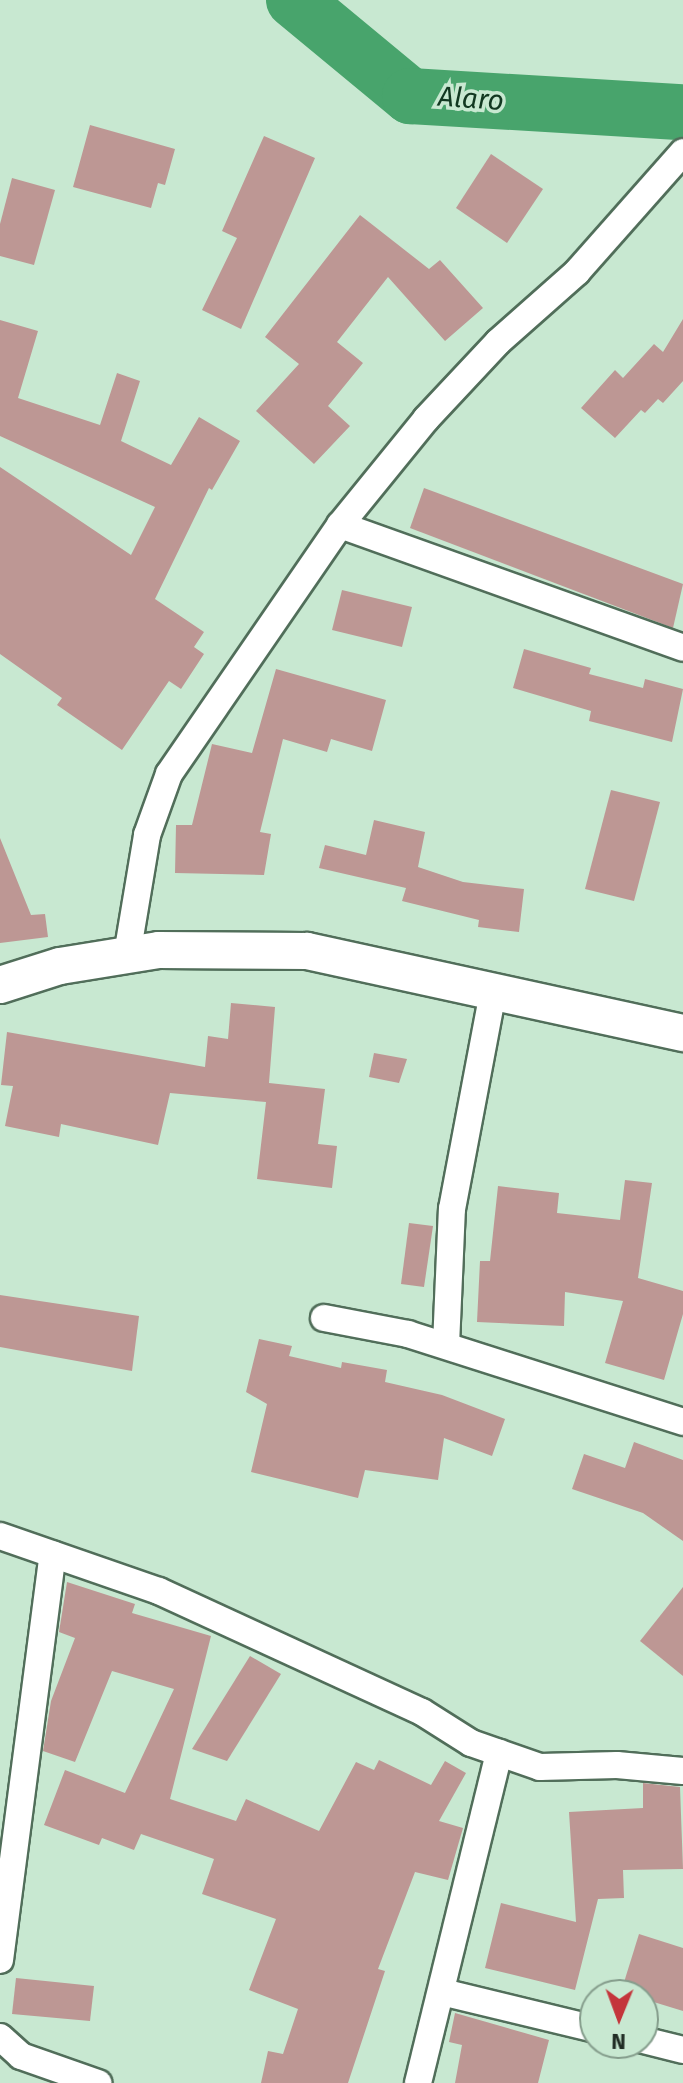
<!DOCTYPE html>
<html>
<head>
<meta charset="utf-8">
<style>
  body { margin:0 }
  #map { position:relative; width:683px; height:2083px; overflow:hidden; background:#c8e8d1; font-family:"Fira Sans",sans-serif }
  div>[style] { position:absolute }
  .river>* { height:56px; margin:-28px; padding:0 28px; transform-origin:28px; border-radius:28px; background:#48a46c }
  .building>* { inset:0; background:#bd9794 }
  .roads { filter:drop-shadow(2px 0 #516e5a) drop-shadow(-2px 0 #516e5a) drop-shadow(0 2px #516e5a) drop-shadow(0 -2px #516e5a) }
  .street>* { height:26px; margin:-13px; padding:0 13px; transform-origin:13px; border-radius:13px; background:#fff }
  .secondary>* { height:36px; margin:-18px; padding:0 18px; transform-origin:18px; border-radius:18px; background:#fff }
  span { translate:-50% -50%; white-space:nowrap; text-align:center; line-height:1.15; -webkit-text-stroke:7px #c8e8d1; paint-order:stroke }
  .water-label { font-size:28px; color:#123821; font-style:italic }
  .north { position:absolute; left:579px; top:1979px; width:80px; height:80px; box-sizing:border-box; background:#c8e8d1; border:2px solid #859d8c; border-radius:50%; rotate:181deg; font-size:22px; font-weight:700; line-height:32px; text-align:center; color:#202c24 }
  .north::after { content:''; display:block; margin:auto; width:28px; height:36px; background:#c4353b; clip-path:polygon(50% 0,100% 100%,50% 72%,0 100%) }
</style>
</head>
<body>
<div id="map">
  <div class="river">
    <i style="left:294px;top:0;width:151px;rotate:39.6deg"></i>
    <i style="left:410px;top:96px;width:273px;rotate:3.4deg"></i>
  </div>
  <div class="building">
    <i style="clip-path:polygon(90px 125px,175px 149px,165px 185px,158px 183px,151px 208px,73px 187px)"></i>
    <i style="clip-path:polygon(264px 136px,315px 158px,241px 329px,202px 310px,237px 238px,222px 231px)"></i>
    <i style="clip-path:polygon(491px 154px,543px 189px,507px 243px,456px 208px)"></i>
    <i style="clip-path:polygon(12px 178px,55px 190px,34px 265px,0 256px,0 224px)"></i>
    <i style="clip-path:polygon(360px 215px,429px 269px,440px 260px,483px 308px,445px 341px,388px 277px,337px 342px,363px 363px,328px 406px,350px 426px,314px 464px,256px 411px,299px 364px,265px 337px)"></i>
    <i style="clip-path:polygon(683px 319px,683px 381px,663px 403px,658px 399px,645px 413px,641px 410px,615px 438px,581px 408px,615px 370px,623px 378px,654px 344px,663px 352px)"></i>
    <i style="clip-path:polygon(0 320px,38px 331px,18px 398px,100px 425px,117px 373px,140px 381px,121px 441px,171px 465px,199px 417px,240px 441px,212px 490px,209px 488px,155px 599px,204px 632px,194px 647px,204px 654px,181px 689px,169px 681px,122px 750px,57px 705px,62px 698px,0 654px,0 467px,131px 555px,155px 507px,0 436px)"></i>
    <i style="clip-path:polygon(424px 488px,683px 584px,673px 628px,410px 528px)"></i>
    <i style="clip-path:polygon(342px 590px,412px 607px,402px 647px,332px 630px)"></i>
    <i style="clip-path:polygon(524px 649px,591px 668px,589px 674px,643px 688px,645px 679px,683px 689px,672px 742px,589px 721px,591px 711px,513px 688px)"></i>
    <i style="clip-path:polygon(276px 669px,386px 700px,372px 751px,331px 739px,327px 752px,283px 739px,260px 832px,271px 834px,264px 875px,175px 873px,176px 825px,192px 825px,212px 744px,252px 753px)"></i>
    <i style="clip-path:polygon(611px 790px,660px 802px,634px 901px,585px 889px)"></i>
    <i style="clip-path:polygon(374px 820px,425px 832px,418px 867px,463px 882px,524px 889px,519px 932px,478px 927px,479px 920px,402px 901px,406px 888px,319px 868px,325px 845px,366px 855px)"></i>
    <i style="clip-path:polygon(0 838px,31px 915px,45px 914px,48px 937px,0 943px)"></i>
    <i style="clip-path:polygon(231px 1003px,275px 1007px,269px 1083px,325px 1089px,318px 1144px,337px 1146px,332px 1188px,257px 1179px,266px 1102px,170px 1093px,158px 1145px,61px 1124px,59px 1137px,5px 1126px,13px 1086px,1px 1085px,7px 1032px,205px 1067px,208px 1036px,228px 1039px)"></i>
    <i style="clip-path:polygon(374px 1053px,407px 1059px,399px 1083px,369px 1077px)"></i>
    <i style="clip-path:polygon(625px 1180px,652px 1183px,638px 1278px,683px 1291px,683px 1314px,664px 1380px,605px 1363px,623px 1301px,565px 1292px,564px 1326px,477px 1322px,480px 1261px,490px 1261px,498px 1186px,559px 1193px,557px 1213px,620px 1220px)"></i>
    <i style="clip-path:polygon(409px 1223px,433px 1226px,424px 1287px,401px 1284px)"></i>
    <i style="clip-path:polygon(0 1295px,139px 1316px,132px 1371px,0 1347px)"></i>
    <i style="clip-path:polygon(259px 1339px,292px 1346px,289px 1356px,341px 1368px,342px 1362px,387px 1370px,385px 1382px,442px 1395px,505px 1419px,492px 1456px,444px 1438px,438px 1480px,365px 1470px,358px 1498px,251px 1472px,267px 1404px,246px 1392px)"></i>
    <i style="clip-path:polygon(634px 1442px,683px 1460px,683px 1541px,643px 1513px,572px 1489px,584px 1454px,625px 1468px)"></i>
    <i style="clip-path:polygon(67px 1582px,135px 1604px,132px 1613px,211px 1636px,170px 1799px,236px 1821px,246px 1799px,319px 1831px,356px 1762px,374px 1770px,379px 1760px,431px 1785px,445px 1761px,466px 1773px,439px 1821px,463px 1828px,448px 1880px,415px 1872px,378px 1969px,385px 1971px,348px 2083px,261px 2083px,268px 2051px,283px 2054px,298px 2009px,249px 1990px,276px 1919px,202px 1894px,214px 1859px,141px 1834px,134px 1850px,102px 1838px,99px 1845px,44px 1825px,65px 1770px,125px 1793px,174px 1689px,112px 1671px,75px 1762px,43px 1751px,51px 1701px,75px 1638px,59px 1632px)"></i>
    <i style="clip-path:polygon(683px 1587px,683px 1676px,640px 1641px)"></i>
    <i style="clip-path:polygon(250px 1656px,281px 1674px,227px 1761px,192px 1749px)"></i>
    <i style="clip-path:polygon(643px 1783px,680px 1787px,683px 1869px,623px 1870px,624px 1898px,598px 1899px,575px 1990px,485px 1968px,501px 1903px,576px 1922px,569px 1812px,643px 1808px)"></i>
    <i style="clip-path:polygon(639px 1934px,683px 1948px,683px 2011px,621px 1992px)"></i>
    <i style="clip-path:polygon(16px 1978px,94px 1986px,90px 2021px,12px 2014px)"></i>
    <i style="clip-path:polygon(455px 2013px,549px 2040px,538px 2083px,455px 2083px,462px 2045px,449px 2042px)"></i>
  </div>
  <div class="roads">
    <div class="street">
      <i style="left:340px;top:525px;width:364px;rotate:19.7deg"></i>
      <i style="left:127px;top:955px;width:122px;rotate:-80.5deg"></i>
      <i style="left:147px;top:835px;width:65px;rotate:-70.2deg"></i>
      <i style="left:169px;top:774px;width:302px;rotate:-55.5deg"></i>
      <i style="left:340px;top:525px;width:136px;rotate:-50.9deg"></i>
      <i style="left:426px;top:419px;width:105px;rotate:-46.9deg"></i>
      <i style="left:498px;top:342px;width:106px;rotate:-41.5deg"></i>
      <i style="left:577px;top:272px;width:160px;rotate:-48.5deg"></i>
      <i style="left:324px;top:1318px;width:86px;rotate:10.8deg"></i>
      <i style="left:408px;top:1334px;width:289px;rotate:17.7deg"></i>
      <i style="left:446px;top:1345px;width:136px;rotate:-87.5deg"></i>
      <i style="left:452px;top:1209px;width:220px;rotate:-79.3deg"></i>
      <i style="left:0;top:1536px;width:168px;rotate:19.1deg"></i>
      <i style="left:159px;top:1591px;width:289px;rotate:24.7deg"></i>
      <i style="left:422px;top:1712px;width:58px;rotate:32.3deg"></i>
      <i style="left:471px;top:1743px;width:73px;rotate:19.2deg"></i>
      <i style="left:540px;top:1767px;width:77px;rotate:-1.5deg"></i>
      <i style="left:617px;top:1765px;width:66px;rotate:5.2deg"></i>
      <i style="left:0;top:1960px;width:409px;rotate:-82.6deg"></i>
      <i style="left:442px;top:1992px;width:157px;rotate:13.6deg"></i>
      <i style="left:0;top:2037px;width:28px;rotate:42deg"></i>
      <i style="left:21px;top:2056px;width:82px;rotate:19.3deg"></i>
      <i style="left:643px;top:2040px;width:41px;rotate:14deg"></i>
      <i style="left:418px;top:2083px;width:340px;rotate:-76.2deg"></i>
    </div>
    <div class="secondary">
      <i style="left:0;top:985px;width:63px;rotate:-17.6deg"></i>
      <i style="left:60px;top:966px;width:100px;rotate:-9.2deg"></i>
      <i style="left:159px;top:950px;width:148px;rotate:0.4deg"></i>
      <i style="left:307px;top:951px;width:385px;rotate:12.3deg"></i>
    </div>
  </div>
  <div class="water-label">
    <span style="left:471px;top:99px;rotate:4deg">Alaro</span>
  </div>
  <div class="north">N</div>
</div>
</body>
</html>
